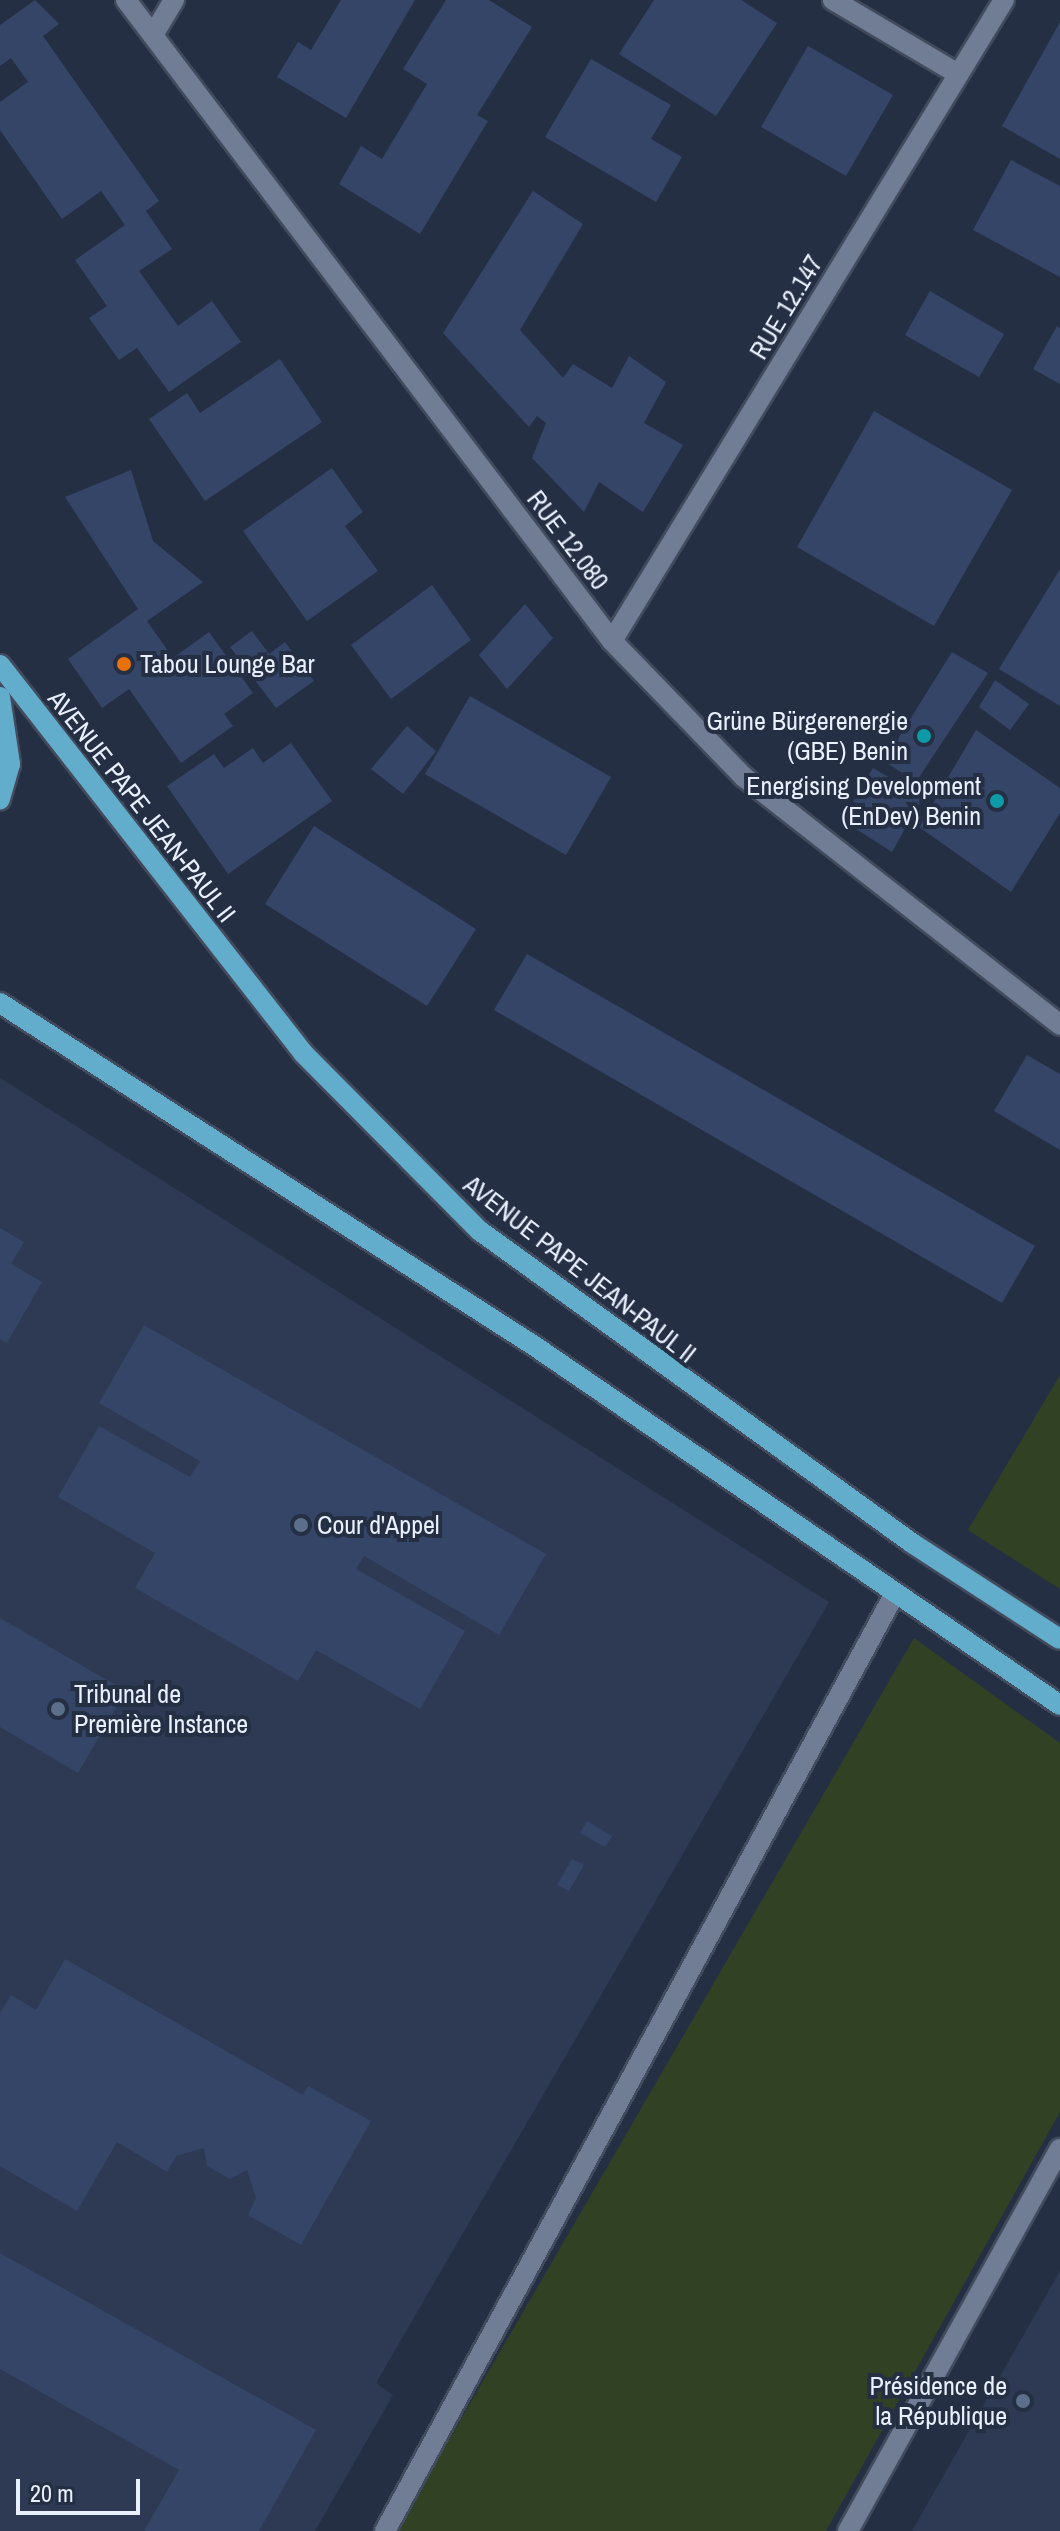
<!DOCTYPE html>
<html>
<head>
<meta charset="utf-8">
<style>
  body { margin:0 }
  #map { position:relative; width:1060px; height:2531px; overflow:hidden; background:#252f44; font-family:"Archivo Narrow",sans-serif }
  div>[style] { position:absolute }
  .built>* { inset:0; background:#2e3a53 }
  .green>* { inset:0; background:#314124 }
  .building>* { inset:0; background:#354567 }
  .roads { filter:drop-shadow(2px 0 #424b5d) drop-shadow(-2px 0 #424b5d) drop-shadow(0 2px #424b5d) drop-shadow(0 -2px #424b5d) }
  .minor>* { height:20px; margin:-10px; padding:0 10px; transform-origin:10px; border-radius:10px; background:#717d95 }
  .major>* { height:20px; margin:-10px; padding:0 10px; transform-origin:10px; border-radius:10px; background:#63adcc }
  .dots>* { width:22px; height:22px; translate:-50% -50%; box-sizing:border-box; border:4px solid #252f44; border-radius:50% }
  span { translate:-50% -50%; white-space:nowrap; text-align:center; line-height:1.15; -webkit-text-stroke:8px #252f44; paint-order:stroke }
  .street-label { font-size:26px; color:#e8effd }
  .poi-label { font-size:26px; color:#e8effd }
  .left { translate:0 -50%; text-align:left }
  .right { translate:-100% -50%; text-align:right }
  .scale { position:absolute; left:16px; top:2479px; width:124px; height:36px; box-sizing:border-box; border:4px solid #e8effd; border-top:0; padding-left:10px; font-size:24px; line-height:28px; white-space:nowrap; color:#e8effd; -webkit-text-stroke:6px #252f44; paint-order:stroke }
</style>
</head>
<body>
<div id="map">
  <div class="built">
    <i style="clip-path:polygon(0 1078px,829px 1602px,376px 2383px,393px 2395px,315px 2531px,0 2531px)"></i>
    <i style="clip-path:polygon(1060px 2271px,1060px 2531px,912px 2531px)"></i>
  </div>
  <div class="green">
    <i style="clip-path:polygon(1060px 1375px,1060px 1589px,968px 1530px)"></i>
    <i style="clip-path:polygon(914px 1638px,1060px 1743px,1060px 2112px,826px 2531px,396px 2531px)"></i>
  </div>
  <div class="building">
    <i style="clip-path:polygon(35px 0,59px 24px,43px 36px,159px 201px,146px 211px,172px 249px,139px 271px,178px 326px,212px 301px,241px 342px,169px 392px,137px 348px,119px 360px,89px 318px,107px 306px,75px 260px,125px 225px,101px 191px,62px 219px,0 130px,0 102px,28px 82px,11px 58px,0 66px,0 25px)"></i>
    <i style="clip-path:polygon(341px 0,415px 0,346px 118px,277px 77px,298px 42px,311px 50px)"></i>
    <i style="clip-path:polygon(446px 0,489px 0,532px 27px,477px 115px,488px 121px,420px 234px,339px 184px,361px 146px,382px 159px,427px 84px,403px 69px)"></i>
    <i style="clip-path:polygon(654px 0,741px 0,777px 23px,716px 116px,619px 54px)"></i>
    <i style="clip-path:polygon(1060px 22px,1060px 159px,1002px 126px)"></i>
    <i style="clip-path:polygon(808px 46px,893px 95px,846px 176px,761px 127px)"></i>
    <i style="clip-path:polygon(591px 59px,671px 105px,651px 139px,682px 157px,656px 202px,545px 137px)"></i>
    <i style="clip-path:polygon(1011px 160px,1060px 186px,1060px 277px,973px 230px)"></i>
    <i style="clip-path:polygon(533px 191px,583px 224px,520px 330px,563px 378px,573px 364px,612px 388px,629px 356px,666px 382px,644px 423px,683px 445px,643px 512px,599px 482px,584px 512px,532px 458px,546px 423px,537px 416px,529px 427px,443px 333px)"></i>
    <i style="clip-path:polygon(930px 291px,1004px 334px,979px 377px,905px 335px)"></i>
    <i style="clip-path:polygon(1057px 326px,1060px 328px,1060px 384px,1033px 369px)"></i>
    <i style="clip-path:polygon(280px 359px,322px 422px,205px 501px,149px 419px,187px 393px,200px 413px)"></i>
    <i style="clip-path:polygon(874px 411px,1012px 490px,934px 626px,797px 547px)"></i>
    <i style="clip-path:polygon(332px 468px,363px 512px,345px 526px,378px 571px,307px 621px,243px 531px)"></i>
    <i style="clip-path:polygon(131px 470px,153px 541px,203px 582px,147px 621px,173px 658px,209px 632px,253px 693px,224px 714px,233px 726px,181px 763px,129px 689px,102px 708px,68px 659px,138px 609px,65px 497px)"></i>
    <i style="clip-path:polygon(1060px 569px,1060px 706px,999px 669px)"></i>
    <i style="clip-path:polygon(432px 585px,471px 640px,391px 699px,351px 645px)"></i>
    <i style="clip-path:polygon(525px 604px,553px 638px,507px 689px,479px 655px)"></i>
    <i style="clip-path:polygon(252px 631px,269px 654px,285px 642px,314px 681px,276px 708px,230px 647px)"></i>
    <i style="clip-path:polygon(952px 652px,988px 673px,916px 782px,884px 761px)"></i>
    <i style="clip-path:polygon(995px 680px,1029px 704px,1010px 730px,979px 707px)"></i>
    <i style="clip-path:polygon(470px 696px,611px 777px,566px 855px,425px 774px)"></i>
    <i style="clip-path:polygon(407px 726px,436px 751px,403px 794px,371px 769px)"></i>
    <i style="clip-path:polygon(976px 730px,1060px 788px,1060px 813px,1011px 892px,919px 827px)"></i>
    <i style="clip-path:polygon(291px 743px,332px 801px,228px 874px,167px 786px,214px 754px,224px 768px,253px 748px,263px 763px)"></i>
    <i style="clip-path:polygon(873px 768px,923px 797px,892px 852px,842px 820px)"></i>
    <i style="clip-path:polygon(314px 826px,476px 929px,427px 1006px,265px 904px)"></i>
    <i style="clip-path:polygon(527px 954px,1035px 1246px,1002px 1303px,494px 1010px)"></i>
    <i style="clip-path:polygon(1027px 1055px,1060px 1074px,1060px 1150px,994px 1111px)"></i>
    <i style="clip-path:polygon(0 1228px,24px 1242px,11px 1264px,42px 1282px,7px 1343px,0 1339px)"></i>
    <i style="clip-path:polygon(144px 1325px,546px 1554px,499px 1635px,364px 1556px,356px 1569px,465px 1631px,420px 1709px,316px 1650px,298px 1681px,135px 1588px,155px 1553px,58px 1497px,99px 1426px,190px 1477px,200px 1461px,99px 1403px)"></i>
    <i style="clip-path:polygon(0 1618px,126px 1691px,78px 1773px,0 1727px)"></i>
    <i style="clip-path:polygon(587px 1821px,612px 1836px,605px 1847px,580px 1833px)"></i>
    <i style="clip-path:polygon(572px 1859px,584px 1865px,569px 1891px,557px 1885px)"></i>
    <i style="clip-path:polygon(65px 1959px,303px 2095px,308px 2086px,371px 2121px,301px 2245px,248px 2215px,256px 2198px,247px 2170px,230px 2179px,207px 2166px,204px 2148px,176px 2156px,167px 2172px,117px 2142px,77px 2211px,0 2166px,0 2013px,11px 1995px,36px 2010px)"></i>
    <i style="clip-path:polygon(0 2253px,316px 2430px,259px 2531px,144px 2531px,179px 2470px,0 2369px)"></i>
  </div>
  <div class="roads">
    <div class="minor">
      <i style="left:126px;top:0;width:804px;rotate:52.83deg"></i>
      <i style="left:612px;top:641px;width:190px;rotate:45.9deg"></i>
      <i style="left:744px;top:777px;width:402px;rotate:38.1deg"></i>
      <i style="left:833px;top:0;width:145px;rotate:30.6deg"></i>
      <i style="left:153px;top:35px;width:41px;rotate:-59deg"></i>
      <i style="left:612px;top:641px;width:751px;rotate:-58.55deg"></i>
      <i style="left:385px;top:2531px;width:1063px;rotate:-61.46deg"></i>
      <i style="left:848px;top:2531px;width:437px;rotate:-61deg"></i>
    </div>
    <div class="major">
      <i style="left:0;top:665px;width:492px;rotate:52deg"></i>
      <i style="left:303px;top:1053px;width:251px;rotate:45.2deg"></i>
      <i style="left:480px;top:1231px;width:533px;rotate:35.84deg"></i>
      <i style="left:912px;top:1543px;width:176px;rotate:33deg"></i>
      <i style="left:0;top:697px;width:68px;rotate:81.5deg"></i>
      <i style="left:10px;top:764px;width:37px;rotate:106deg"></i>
      <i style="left:0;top:1003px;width:633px;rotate:32.69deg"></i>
      <i style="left:533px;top:1345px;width:638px;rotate:34.34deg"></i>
    </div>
  </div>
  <div class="dots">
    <i style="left:124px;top:664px;background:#e8710a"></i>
    <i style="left:924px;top:736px;background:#0f9aa8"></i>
    <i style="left:997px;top:801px;background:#0f9aa8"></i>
    <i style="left:301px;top:1525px;background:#5c6f8a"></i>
    <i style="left:58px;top:1709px;background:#5c6f8a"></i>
    <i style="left:1023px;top:2401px;background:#5c6f8a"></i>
  </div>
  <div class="street-label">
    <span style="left:786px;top:307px;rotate:-59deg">RUE 12.147</span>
    <span style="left:568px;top:540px;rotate:53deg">RUE 12.080</span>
    <span style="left:142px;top:806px;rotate:52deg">AVENUE PAPE JEAN-PAUL II</span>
    <span style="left:580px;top:1269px;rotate:38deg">AVENUE PAPE JEAN-PAUL II</span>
  </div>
  <div class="poi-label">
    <span class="left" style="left:140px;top:664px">Tabou Lounge Bar</span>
    <span class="right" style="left:908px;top:736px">Grüne Bürgerenergie<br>(GBE) Benin</span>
    <span class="right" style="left:981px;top:801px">Energising Development<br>(EnDev) Benin</span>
    <span class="left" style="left:317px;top:1525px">Cour d'Appel</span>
    <span class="left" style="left:74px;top:1709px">Tribunal de<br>Première Instance</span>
    <span class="right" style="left:1007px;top:2401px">Présidence de<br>la République</span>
  </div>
  <div class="scale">20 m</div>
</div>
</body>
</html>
